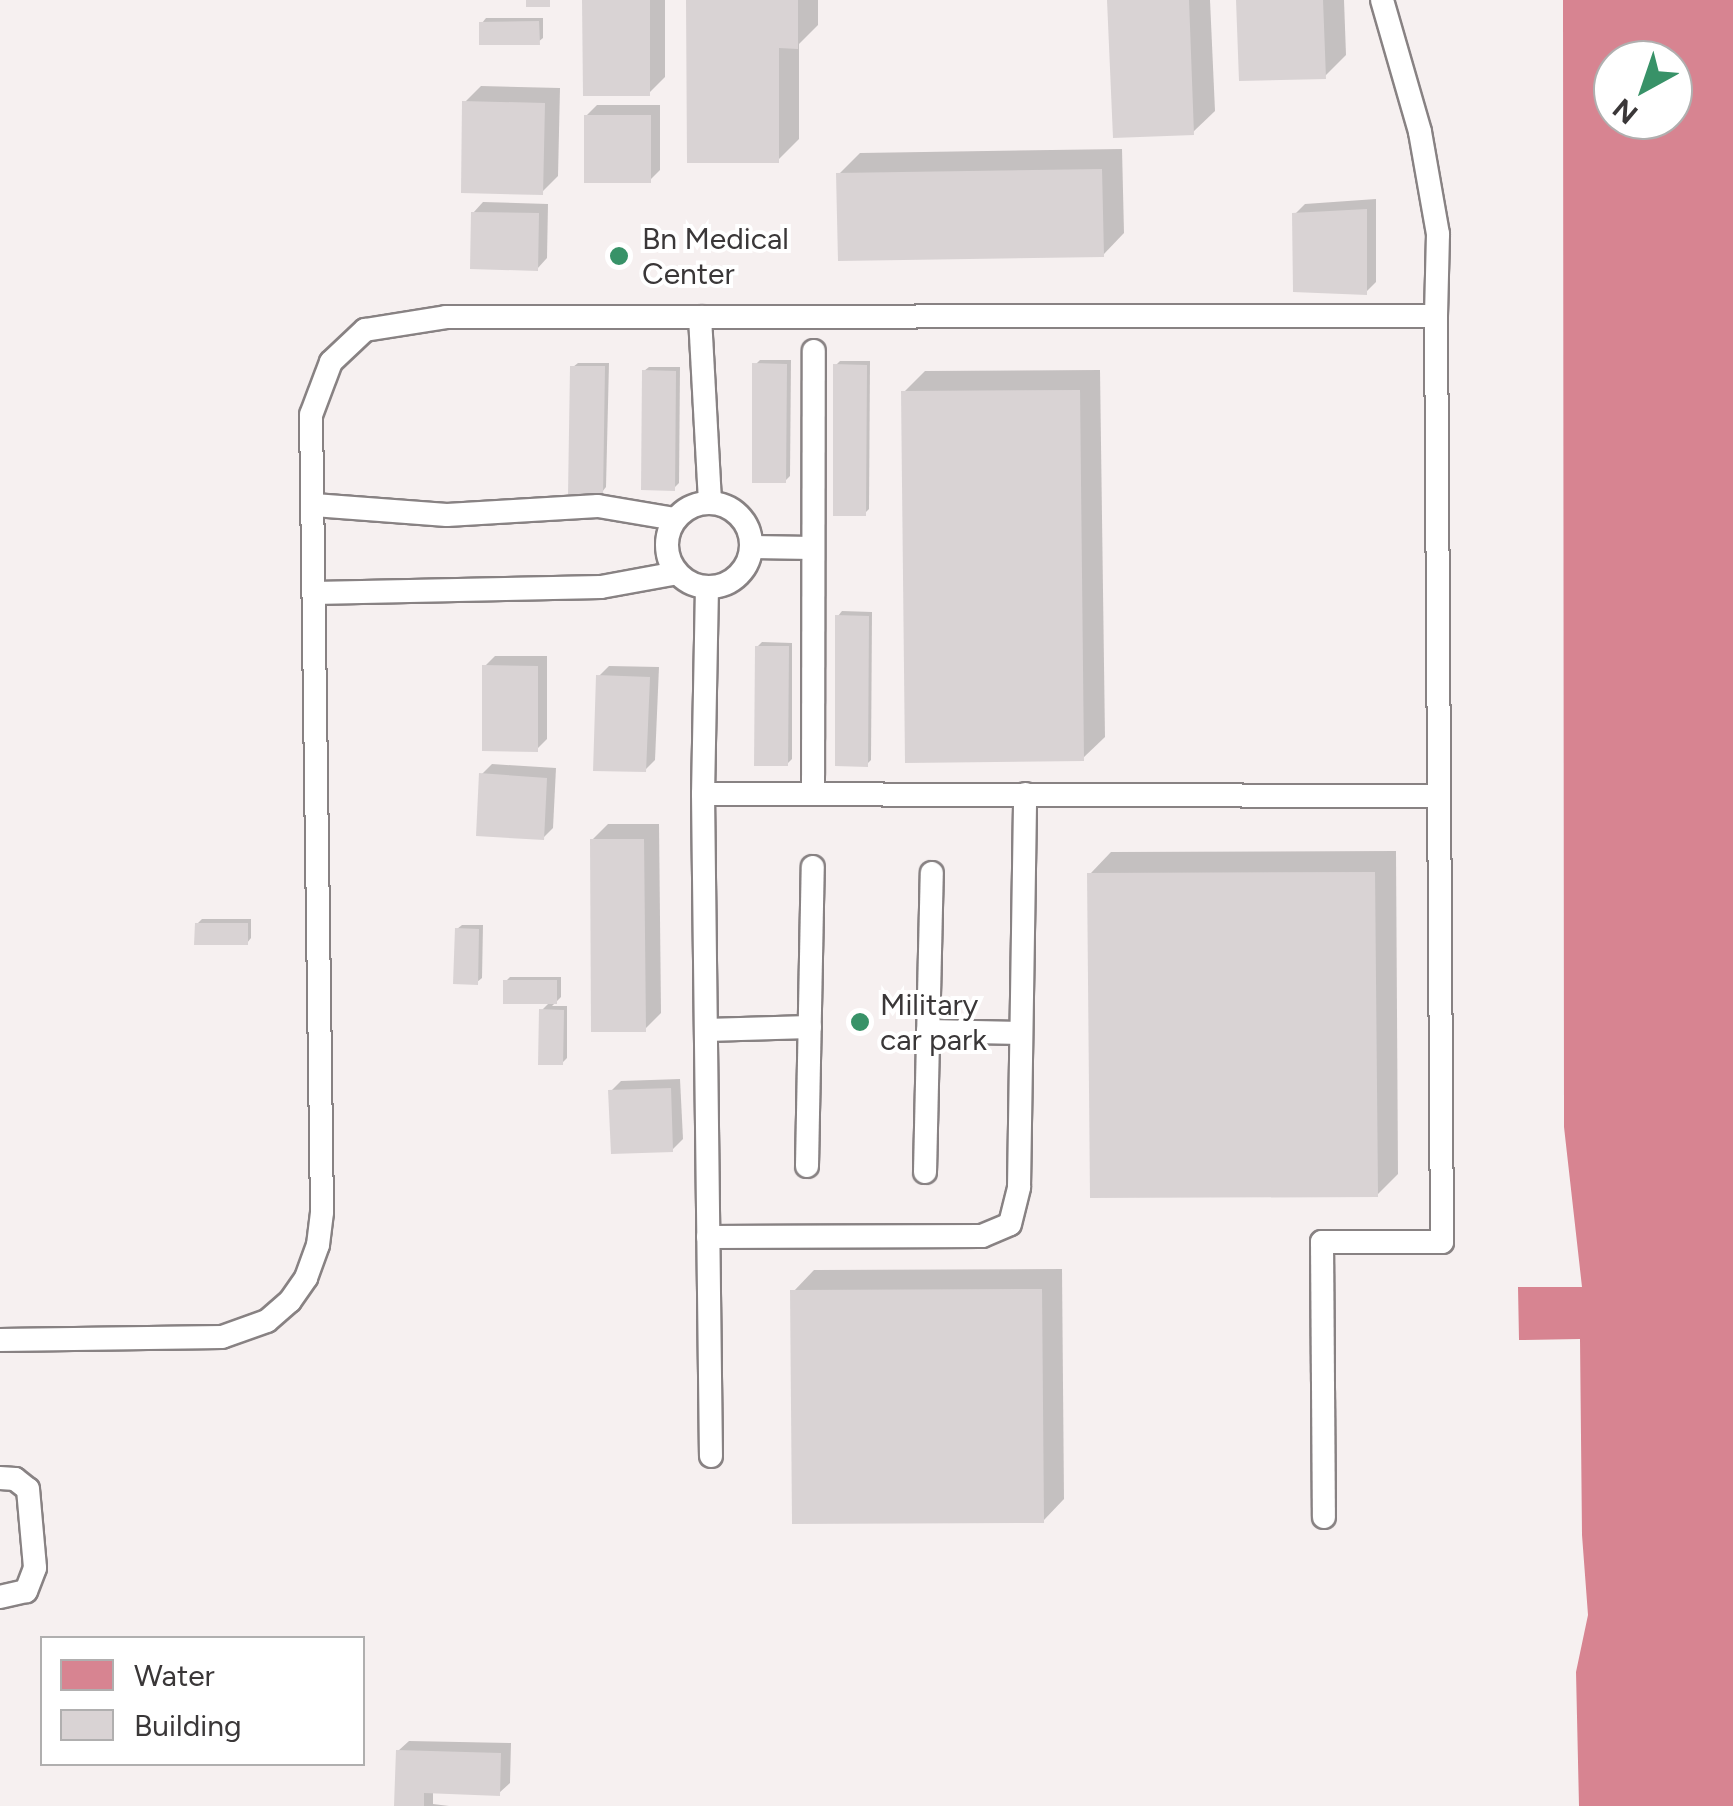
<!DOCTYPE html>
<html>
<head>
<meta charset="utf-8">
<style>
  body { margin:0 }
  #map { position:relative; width:1733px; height:1806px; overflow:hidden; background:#f6f0f0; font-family:Figtree,sans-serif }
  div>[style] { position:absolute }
  .water>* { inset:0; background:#d78491 }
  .shadow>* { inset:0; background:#0003 }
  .building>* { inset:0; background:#d9d3d4 }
  .roads { filter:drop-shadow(2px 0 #888283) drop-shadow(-2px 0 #888283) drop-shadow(0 2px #888283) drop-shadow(0 -2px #888283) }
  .lane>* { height:22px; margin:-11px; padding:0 11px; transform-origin:11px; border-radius:11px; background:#fff }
  .lane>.ring { margin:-11px; padding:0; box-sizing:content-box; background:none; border:22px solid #fff; border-radius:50% }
  .dots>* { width:28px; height:28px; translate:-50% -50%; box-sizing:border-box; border:5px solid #fff; border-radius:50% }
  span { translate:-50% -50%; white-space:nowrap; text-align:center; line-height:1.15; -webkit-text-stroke:8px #fff; paint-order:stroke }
  .poi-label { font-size:30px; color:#3a3738 }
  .left { translate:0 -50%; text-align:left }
  .legend { position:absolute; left:40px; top:1636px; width:325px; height:130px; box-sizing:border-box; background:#fff; border:2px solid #b0afaf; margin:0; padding:12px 18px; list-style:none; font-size:30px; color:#3a3738 }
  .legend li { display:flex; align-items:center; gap:20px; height:50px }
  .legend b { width:50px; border:2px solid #b0afaf }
  .north { position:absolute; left:1593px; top:40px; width:100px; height:100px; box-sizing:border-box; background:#fff; border:2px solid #b0afaf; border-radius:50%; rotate:220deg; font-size:28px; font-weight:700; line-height:40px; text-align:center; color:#3a3738 }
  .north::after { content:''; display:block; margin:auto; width:35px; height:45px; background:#389268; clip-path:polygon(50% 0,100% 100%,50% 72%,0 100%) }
</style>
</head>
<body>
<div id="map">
  <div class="water">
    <i style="clip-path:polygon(evenodd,1563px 0,1733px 0,1733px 1806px,1579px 1806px,1576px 1672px,1588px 1615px,1582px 1535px,1580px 1339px,1519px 1340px,1518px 1287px,1582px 1287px,1564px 1127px,1563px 0,1613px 60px,1673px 60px,1673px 120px,1613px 120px,1613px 60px)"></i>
  </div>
  <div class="shadow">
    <i style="clip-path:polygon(585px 0,665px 0,665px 77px,649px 93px)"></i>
    <i style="clip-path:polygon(689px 0,818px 0,818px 25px,799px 44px,799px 139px,778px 160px)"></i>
    <i style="clip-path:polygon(1110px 0,1210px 0,1215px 111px,1193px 132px)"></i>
    <i style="clip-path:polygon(1238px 0,1344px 0,1346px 55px,1325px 76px)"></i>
    <i style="clip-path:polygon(486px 18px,543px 18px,543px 38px,538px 42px,482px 23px)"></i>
    <i style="clip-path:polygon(481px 86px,560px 88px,558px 176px,542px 192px,465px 102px)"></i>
    <i style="clip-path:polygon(597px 105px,660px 105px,660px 170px,650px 180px,586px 116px)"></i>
    <i style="clip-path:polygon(1122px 149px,1124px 233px,1103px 255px,839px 174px,860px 153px)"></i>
    <i style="clip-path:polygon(1376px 199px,1376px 282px,1366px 292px,1295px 214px,1305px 204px)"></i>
    <i style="clip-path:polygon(483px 202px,548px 204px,547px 258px,537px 269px,473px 213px)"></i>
    <i style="clip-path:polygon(760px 360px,791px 360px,790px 476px,785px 481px,755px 365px)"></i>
    <i style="clip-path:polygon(840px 361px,870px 361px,869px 509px,865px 513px,836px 365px)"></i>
    <i style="clip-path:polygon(578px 363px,609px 363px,606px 487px,602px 492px,573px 367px)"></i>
    <i style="clip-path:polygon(649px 367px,680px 367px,679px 483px,674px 488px,644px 371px)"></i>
    <i style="clip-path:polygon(1100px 370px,1105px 737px,1083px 758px,904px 392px,925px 371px)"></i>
    <i style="clip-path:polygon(842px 611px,872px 612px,871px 760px,867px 764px,838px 616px)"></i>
    <i style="clip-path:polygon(762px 642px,792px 643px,792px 759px,787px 764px,757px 647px)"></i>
    <i style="clip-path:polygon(495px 656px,547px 656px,547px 739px,537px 749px,485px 666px)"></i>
    <i style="clip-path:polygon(609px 666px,659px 667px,655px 760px,645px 770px,599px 676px)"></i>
    <i style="clip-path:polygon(492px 764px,556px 768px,553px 828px,543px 838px,482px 774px)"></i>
    <i style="clip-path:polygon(608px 824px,659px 824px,661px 1013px,645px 1029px,592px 840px)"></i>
    <i style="clip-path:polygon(1396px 851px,1398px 1174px,1377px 1195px,1090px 874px,1111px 852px)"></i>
    <i style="clip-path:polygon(202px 919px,251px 919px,251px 938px,247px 943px,197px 924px)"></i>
    <i style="clip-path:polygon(462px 925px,483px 925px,482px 978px,477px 982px,457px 929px)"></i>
    <i style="clip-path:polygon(510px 977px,561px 977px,561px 997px,552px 1006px,567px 1006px,567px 1058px,562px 1063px,542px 1010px,550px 1002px,506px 981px)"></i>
    <i style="clip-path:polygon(680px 1079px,683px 1139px,672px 1150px,611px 1091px,621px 1081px)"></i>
    <i style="clip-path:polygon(1062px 1269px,1064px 1499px,1043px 1521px,793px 1292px,814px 1270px)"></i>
    <i style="clip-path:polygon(409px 1741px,511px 1743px,510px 1783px,499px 1793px,433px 1791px,433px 1804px,449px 1806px,397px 1806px,398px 1751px)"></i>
  </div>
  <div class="building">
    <i style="clip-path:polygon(526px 0,550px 0,550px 7px,526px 7px)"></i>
    <i style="clip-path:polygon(582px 0,650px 0,650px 96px,583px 96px)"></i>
    <i style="clip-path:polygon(686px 0,798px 0,798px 49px,779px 48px,779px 163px,687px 163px)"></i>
    <i style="clip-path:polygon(1107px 0,1189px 0,1194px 135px,1113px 138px)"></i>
    <i style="clip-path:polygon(1236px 0,1323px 0,1326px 79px,1239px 81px)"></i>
    <i style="clip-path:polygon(539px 21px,540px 45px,479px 45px,479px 22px)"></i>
    <i style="clip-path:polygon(462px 101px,545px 103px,543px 195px,461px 193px)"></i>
    <i style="clip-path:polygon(584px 115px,651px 115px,651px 183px,584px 183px)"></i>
    <i style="clip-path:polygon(1102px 169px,1104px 257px,838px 261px,836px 173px)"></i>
    <i style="clip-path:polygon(1367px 209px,1367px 295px,1293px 292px,1292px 213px)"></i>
    <i style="clip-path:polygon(471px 212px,539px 213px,538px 271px,470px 269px)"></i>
    <i style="clip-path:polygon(752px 363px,787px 364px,786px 483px,752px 483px)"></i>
    <i style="clip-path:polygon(833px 364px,867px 365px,866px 516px,833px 516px)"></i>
    <i style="clip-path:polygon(570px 366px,605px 366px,603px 494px,568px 494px)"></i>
    <i style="clip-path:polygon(642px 370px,676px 371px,675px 491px,641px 490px)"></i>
    <i style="clip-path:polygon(1080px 390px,1084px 761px,905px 763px,901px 391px)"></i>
    <i style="clip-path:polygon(835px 615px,869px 616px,868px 767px,835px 766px)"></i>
    <i style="clip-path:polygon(755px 646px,789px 646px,788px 766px,754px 766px)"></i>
    <i style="clip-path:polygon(482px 665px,538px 666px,538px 752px,482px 751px)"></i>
    <i style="clip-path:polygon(596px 675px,650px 677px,646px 772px,593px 771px)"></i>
    <i style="clip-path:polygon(479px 773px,547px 778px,544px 840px,476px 836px)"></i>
    <i style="clip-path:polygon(590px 839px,644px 839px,646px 1032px,591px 1032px)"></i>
    <i style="clip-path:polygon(1375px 872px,1378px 1197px,1090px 1198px,1087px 873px)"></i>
    <i style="clip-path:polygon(195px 923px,248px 923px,248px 945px,194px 945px)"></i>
    <i style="clip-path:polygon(455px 928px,479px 929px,478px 985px,453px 984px)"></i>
    <i style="clip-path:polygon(503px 980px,557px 980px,557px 1004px,503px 1004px)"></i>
    <i style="clip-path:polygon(539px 1009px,564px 1010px,563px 1065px,538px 1065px)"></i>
    <i style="clip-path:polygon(671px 1088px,673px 1152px,611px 1154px,608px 1090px)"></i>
    <i style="clip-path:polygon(1042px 1289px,1044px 1523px,792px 1524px,790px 1290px)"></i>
    <i style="clip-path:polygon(396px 1750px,501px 1753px,500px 1796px,424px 1793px,424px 1806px,394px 1806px)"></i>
  </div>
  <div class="roads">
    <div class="lane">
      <i style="left:1382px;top:0;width:137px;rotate:73.9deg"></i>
      <i style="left:1420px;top:132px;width:104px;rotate:80deg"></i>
      <i style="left:1438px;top:234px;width:82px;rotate:91.4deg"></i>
      <i style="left:700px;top:317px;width:185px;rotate:86.9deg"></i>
      <i class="ring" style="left:667px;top:503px;width:62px;height:62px"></i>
      <i style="left:314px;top:505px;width:133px;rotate:4.3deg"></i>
      <i style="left:447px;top:515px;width:151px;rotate:-3.4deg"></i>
      <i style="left:598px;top:506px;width:78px;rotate:9.6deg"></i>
      <i style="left:752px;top:547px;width:61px;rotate:0.9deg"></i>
      <i style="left:707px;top:587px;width:207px;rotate:91.1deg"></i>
      <i style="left:703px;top:794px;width:662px;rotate:89.31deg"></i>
      <i style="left:314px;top:593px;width:287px;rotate:-1.2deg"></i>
      <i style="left:601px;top:587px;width:77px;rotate:-10.4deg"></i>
      <i style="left:703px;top:794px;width:736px;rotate:0.16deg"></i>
      <i style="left:813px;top:794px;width:443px;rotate:-89.9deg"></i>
      <i style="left:706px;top:1030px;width:104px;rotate:-1.7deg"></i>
      <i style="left:928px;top:1031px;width:93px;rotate:1.2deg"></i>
      <i style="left:807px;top:1166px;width:299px;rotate:-88.9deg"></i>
      <i style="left:925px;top:1172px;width:299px;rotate:-88.7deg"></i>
      <i style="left:708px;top:1237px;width:274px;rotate:-0.2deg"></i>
      <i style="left:982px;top:1236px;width:30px;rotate:-23deg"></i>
      <i style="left:1010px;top:1224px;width:38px;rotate:-76deg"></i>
      <i style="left:1019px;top:1187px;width:393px;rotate:-89.1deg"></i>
      <i style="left:0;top:1340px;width:222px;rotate:-0.8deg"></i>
      <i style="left:222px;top:1337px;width:48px;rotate:-19.6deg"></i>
      <i style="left:267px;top:1321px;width:30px;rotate:-41deg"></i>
      <i style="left:290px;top:1301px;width:28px;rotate:-55deg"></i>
      <i style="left:306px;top:1278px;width:35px;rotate:-70deg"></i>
      <i style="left:318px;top:1245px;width:33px;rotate:-83deg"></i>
      <i style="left:322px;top:1212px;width:797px;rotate:-90.79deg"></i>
      <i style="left:311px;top:415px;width:57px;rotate:-69.3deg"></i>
      <i style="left:331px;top:362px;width:47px;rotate:-43.3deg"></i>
      <i style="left:365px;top:330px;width:82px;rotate:-9.1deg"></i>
      <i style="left:446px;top:317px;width:990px;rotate:-0.06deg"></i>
      <i style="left:1436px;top:316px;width:926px;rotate:89.63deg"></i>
      <i style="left:1442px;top:1242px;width:120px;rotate:180deg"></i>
      <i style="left:1322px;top:1242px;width:275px;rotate:89.6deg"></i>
      <i style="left:0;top:1478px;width:15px;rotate:4deg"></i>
      <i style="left:15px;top:1479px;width:16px;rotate:38deg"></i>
      <i style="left:28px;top:1489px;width:79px;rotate:84.9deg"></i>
      <i style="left:35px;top:1568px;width:25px;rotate:111deg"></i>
      <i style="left:26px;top:1591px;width:27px;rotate:167deg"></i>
    </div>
  </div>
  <div class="dots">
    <i style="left:619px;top:256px;background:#389268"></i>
    <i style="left:860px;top:1022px;background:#389268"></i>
  </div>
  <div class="poi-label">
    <span class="left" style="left:642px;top:256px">Bn Medical<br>Center</span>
    <span class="left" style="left:880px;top:1022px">Military<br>car park</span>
  </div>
  <ul class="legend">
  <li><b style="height:28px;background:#d78491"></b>Water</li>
  <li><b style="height:28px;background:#d9d3d4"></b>Building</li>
  </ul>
  <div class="north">N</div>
</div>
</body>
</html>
